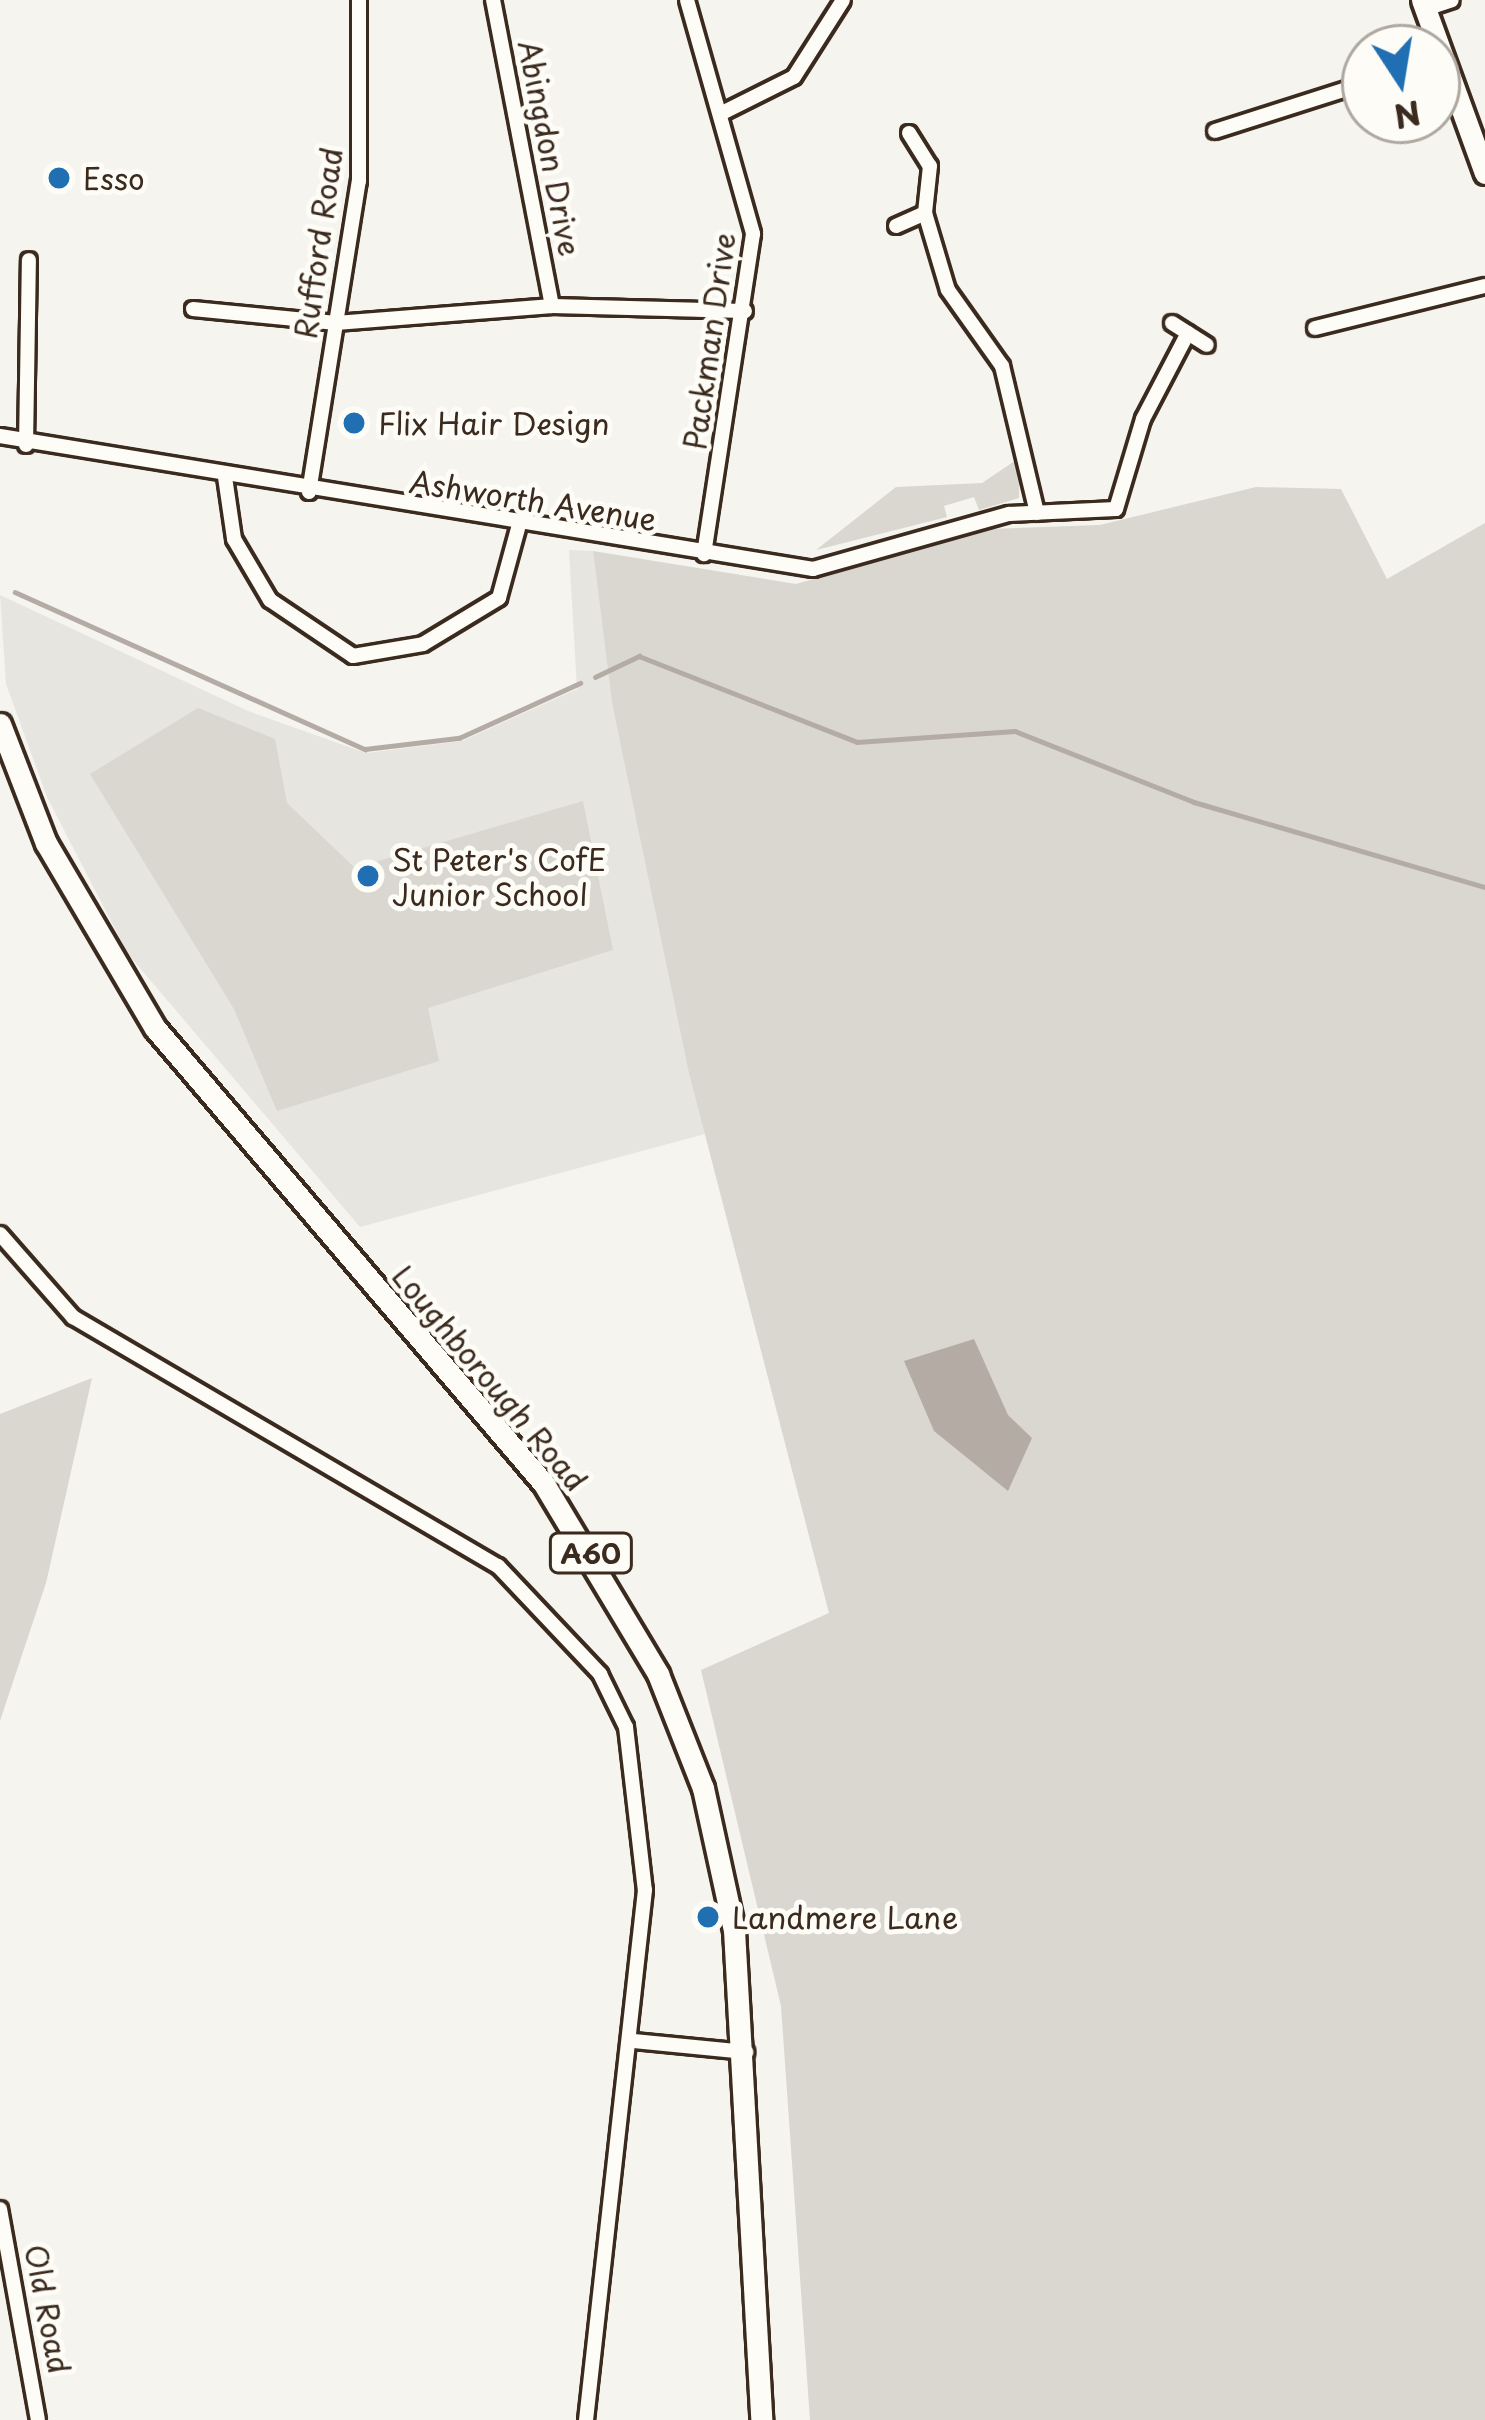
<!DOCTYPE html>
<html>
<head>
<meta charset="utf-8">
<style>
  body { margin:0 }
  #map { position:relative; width:1485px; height:2420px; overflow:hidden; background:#f5f4ee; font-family:"Playpen Sans",sans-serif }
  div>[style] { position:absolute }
  .built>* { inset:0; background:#e7e5df }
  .green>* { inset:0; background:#dad6d0 }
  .water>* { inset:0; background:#b4aca4 }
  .stream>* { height:4.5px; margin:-2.25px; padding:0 2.25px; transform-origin:2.25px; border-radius:2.25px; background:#b4aca4 }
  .roads { filter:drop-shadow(3px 0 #3b2a1e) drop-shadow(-3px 0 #3b2a1e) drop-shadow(0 3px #3b2a1e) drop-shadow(0 -3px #3b2a1e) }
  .street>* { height:14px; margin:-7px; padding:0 7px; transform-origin:7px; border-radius:7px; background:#fdfcf7 }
  .secondary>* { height:21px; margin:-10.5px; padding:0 10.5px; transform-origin:10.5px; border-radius:10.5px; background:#fdfcf7 }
  .primary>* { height:21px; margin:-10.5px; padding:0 10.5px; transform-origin:10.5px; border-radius:10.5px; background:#fdfcf7 }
  .dots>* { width:33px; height:33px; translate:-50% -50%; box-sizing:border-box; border:6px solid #fdfcf7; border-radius:50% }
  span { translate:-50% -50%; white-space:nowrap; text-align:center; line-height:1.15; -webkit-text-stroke:10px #fdfcf7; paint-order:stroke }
  .shield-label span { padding:3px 9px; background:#fdfcf7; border:3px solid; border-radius:9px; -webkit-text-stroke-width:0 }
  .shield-label { font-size:27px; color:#3b2a1e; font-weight:700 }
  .street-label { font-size:30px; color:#3b2a1e }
  .poi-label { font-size:30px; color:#3b2a1e }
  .left { translate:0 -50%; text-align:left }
  .north { position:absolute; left:1341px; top:24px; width:120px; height:120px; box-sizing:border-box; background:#fdfcf7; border:3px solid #afa8a0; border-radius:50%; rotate:168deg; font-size:33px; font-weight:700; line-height:48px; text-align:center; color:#3b2a1e }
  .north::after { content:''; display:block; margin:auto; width:42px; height:54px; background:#1f6fb2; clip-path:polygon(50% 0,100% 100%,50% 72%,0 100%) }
</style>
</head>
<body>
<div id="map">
  <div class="built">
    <i style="clip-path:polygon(569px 550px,593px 551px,612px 703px,705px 1134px,360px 1227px,128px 954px,47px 797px,6px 684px,0 595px,248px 711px,366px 753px,462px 741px,577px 689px)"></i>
  </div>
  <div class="green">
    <i style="clip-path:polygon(1019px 458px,1019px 498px,979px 510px,974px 497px,944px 506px,947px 517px,816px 550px,896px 487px,982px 483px)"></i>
    <i style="clip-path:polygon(1256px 487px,1341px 489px,1387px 579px,1485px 523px,1485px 2420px,810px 2420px,781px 2006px,701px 1670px,829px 1613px,689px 1073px,612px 703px,593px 551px,796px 584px,989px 529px,1100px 525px)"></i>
    <i style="clip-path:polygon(198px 708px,275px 739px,287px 803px,355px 868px,583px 801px,613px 950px,428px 1008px,439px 1061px,277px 1111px,234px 1009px,90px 774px)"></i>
    <i style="clip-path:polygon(92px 1378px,46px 1583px,0 1721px,0 1414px)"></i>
  </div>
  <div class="water">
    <i style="clip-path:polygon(974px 1339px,1008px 1415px,1032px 1438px,1008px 1491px,934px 1431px,904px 1361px)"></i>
  </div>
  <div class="stream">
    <i style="left:15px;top:592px;width:384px;rotate:24.2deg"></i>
    <i style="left:365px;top:749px;width:95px;rotate:-6.7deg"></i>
    <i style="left:459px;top:738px;width:133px;rotate:-24.4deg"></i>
    <i style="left:595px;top:677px;width:49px;rotate:-25.5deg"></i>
    <i style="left:639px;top:656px;width:234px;rotate:21.5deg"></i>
    <i style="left:857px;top:742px;width:158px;rotate:-4deg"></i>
    <i style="left:1015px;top:731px;width:193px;rotate:21.6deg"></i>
    <i style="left:1194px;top:802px;width:303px;rotate:16.3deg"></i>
  </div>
  <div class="roads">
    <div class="street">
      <i style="left:687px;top:0;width:243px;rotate:74.2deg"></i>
      <i style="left:753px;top:234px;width:324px;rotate:98.7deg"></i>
      <i style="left:1425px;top:9px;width:28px;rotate:-18deg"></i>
      <i style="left:722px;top:113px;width:80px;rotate:-26.6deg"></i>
      <i style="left:794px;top:77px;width:91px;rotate:-57.5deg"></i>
      <i style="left:1215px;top:131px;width:157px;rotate:-17.7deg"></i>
      <i style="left:909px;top:133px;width:39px;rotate:58deg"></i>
      <i style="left:930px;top:166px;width:47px;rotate:96.1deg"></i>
      <i style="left:925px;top:213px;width:80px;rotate:73.4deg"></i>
      <i style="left:948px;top:290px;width:93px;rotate:54.6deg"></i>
      <i style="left:1002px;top:366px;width:151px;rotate:76.6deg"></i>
      <i style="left:896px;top:226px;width:32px;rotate:-24deg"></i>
      <i style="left:552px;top:306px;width:193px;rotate:1.5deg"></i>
      <i style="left:193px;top:309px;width:144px;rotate:5.6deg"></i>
      <i style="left:336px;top:323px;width:217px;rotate:-4.5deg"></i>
      <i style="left:552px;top:306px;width:312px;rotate:-100.9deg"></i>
      <i style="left:1172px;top:323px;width:41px;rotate:32.2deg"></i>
      <i style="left:1315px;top:328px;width:175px;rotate:-13.9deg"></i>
      <i style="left:0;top:436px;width:824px;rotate:9.29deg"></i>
      <i style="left:813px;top:569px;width:204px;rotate:-15.7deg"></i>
      <i style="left:1009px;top:514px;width:107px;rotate:-2.7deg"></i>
      <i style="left:1116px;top:509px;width:94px;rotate:-73.3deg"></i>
      <i style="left:1143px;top:419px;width:97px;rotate:-62.4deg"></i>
      <i style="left:26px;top:445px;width:185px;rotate:-89.1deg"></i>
      <i style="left:225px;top:477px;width:63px;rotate:81.7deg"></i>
      <i style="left:234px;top:539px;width:71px;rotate:59.5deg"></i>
      <i style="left:270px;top:600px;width:100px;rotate:34deg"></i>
      <i style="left:353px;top:656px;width:71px;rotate:-9.7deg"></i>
      <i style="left:423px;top:644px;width:89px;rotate:-31.2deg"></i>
      <i style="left:499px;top:598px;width:76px;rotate:-74.7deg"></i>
      <i style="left:309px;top:492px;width:315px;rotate:-80.9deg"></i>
      <i style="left:359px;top:181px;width:181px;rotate:-90deg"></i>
      <i style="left:0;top:1234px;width:111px;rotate:48.7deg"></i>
      <i style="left:73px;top:1317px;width:493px;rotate:30.4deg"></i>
      <i style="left:498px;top:1566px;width:149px;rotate:46.6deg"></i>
      <i style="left:600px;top:1674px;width:59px;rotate:63.9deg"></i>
      <i style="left:626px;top:1727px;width:164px;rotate:83.4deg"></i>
      <i style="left:645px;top:1890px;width:533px;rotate:96.35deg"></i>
      <i style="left:633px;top:2041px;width:114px;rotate:5.6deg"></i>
      <i style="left:0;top:2209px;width:214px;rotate:79.8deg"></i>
    </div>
    <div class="secondary">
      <i style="left:1422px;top:0;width:184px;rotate:70deg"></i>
    </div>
    <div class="primary">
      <i style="left:0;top:724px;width:128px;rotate:68.9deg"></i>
      <i style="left:46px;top:843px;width:215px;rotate:59.5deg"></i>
      <i style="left:155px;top:1028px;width:599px;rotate:49.53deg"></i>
      <i style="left:544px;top:1484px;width:222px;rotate:59deg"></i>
      <i style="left:658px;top:1674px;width:123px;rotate:68.5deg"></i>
      <i style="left:703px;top:1788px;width:145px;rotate:77.7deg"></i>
      <i style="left:734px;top:1930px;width:491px;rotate:86.8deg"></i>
    </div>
  </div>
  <div class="dots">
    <i style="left:59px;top:178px;background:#1f6fb2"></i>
    <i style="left:354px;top:423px;background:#1f6fb2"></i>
    <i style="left:368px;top:876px;background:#1f6fb2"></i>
    <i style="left:708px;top:1917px;background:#1f6fb2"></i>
  </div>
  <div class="shield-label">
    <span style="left:591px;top:1553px">A60</span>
  </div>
  <div class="street-label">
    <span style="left:550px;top:148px;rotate:79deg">Abingdon Drive</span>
    <span style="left:318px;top:243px;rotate:-82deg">Rufford Road</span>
    <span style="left:709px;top:341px;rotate:-82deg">Packman Drive</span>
    <span style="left:533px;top:500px;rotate:9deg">Ashworth Avenue</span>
    <span style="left:490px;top:1378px;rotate:50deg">Loughborough Road</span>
    <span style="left:48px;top:2309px;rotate:79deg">Old Road</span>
  </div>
  <div class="poi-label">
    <span class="left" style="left:83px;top:178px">Esso</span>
    <span class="left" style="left:378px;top:423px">Flix Hair Design</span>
    <span class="left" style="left:392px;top:876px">St Peter's CofE<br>Junior School</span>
    <span class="left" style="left:732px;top:1917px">Landmere Lane</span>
  </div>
  <div class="north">N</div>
</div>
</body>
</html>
